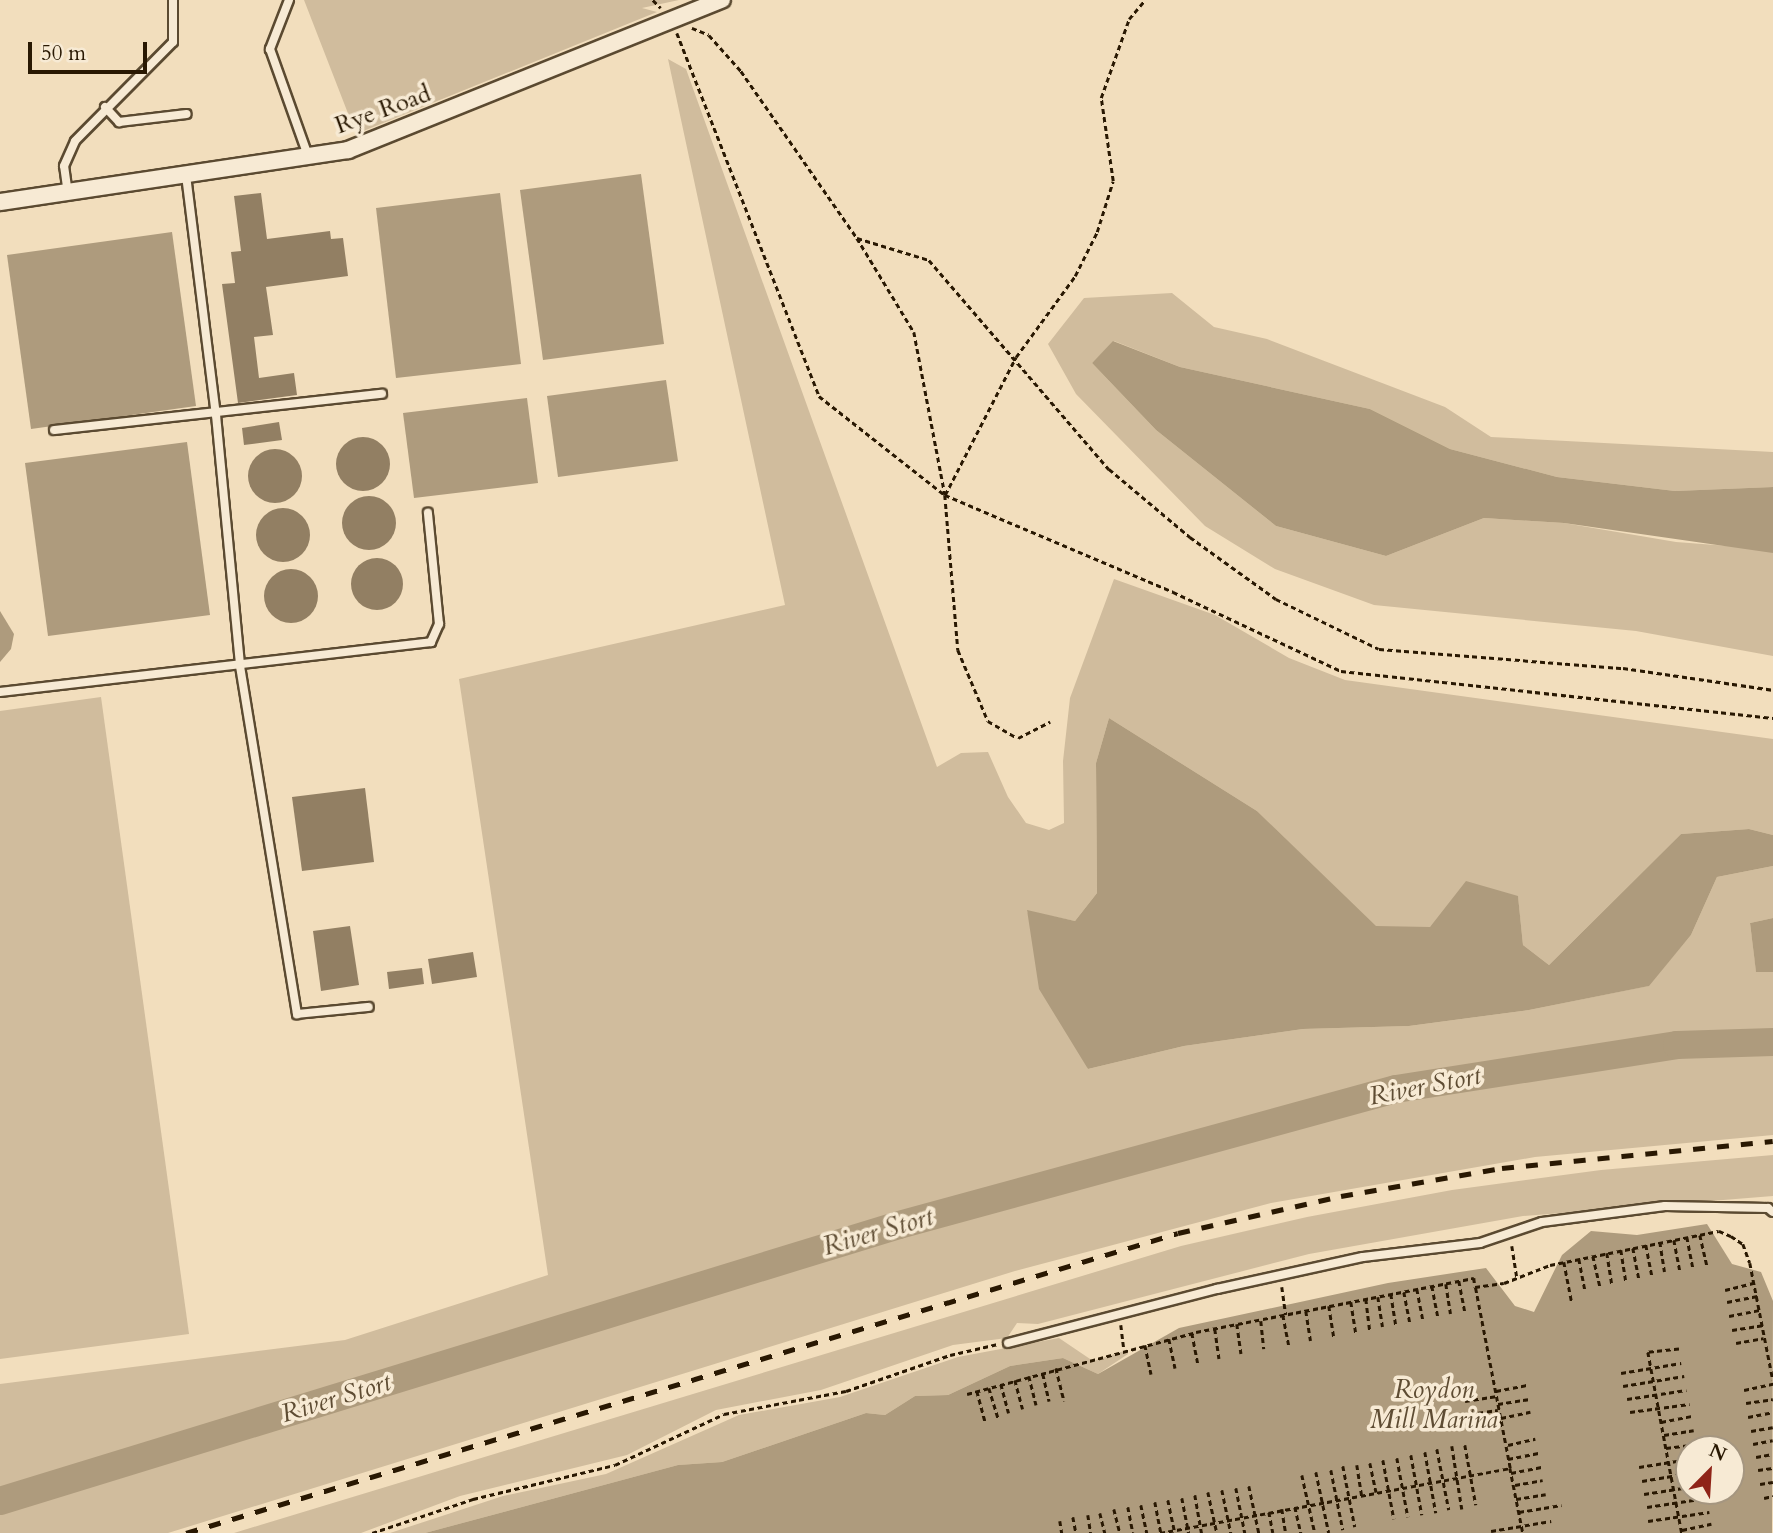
<!DOCTYPE html>
<html>
<head>
<meta charset="utf-8">
<style>
  body { margin:0 }
  #map { position:relative; width:1773px; height:1533px; overflow:hidden; background:#f2debd; font-family:Cardo,serif }
  div>[style] { position:absolute }
  .green>* { inset:0; background:#d0bc9d }
  .water>* { inset:0; background:#ae9b7d }
  .river>* { height:28px; margin:-14px; padding:0 14px; transform-origin:14px; border-radius:14px; background:#ae9b7d }
  .building>* { inset:0; background:#927f63 }
  .round { border-radius:50% }
  .path>* { height:2.5px; margin-top:-1.25px; transform-origin:0; background:repeating-linear-gradient(90deg,#291802 0 5px,transparent 0 8.5px) }
  .roads { filter:drop-shadow(2px 0 #5b4a31) drop-shadow(-2px 0 #5b4a31) drop-shadow(0 2px #5b4a31) drop-shadow(0 -2px #5b4a31) }
  .lane>* { height:8px; margin:-4px; padding:0 4px; transform-origin:4px; border-radius:4px; background:#f7ead4 }
  .street>* { height:16px; margin:-8px; padding:0 8px; transform-origin:8px; border-radius:8px; background:#f7ead4 }
  .rail>* { height:4.5px; margin-top:-2.25px; transform-origin:0; background:repeating-linear-gradient(90deg,#291802 0 12px,transparent 0 24px) }
  span { translate:-50% -50%; white-space:nowrap; text-align:center; line-height:1.15; -webkit-text-stroke:7px #f7ead4; paint-order:stroke }
  .street-label { font-size:24px; color:#291802 }
  .water-label { font-size:26px; color:#5e4c33; font-style:italic }
  .north { position:absolute; left:1675px; top:1435px; width:70px; height:70px; box-sizing:border-box; background:#f7ead4; border:2px solid #a59680; border-radius:50%; rotate:24deg; font-size:19px; font-weight:700; line-height:28px; text-align:center; color:#291802 }
  .north::after { content:''; display:block; margin:auto; width:24px; height:32px; background:#8f2418; clip-path:polygon(50% 0,100% 100%,50% 72%,0 100%) }
  .scale { position:absolute; left:28px; top:42px; width:119px; height:32px; box-sizing:border-box; border:4px solid #291802; border-top:0; padding-left:9px; font-size:21px; line-height:24px; white-space:nowrap; color:#291802; -webkit-text-stroke:5px #f7ead4; paint-order:stroke }
</style>
</head>
<body>
<div id="map">
  <div class="green">
    <i style="clip-path:polygon(304px 0,679px 0,642px 8px,657px 12px,356px 134px)"></i>
    <i style="clip-path:polygon(668px 59px,686px 69px,937px 767px,961px 753px,988px 752px,1008px 797px,1026px 823px,1049px 830px,1064px 823px,1063px 761px,1070px 698px,1114px 579px,1215px 615px,1289px 658px,1345px 680px,1773px 739px,1773px 835px,1749px 829px,1681px 834px,1549px 965px,1523px 945px,1518px 897px,1430px 927px,1376px 927px,1257px 811px,1109px 718px,1096px 763px,1097px 893px,1075px 921px,1027px 911px,1088px 1069px,1184px 1046px,1303px 1029px,1409px 1026px,1529px 1010px,1648px 986px,1691px 935px,1717px 877px,1773px 866px,1773px 918px,1750px 923px,1756px 971px,1773px 972px,1773px 1135px,1535px 1157px,1271px 1203px,1015px 1271px,168px 1533px,0 1533px,0 1384px,345px 1340px,548px 1275px,459px 679px,785px 605px)"></i>
    <i style="clip-path:polygon(1172px 293px,1214px 327px,1267px 339px,1445px 407px,1491px 437px,1773px 452px,1773px 487px,1675px 491px,1557px 477px,1450px 449px,1370px 409px,1180px 367px,1114px 341px,1092px 363px,1156px 430px,1276px 526px,1386px 556px,1484px 518px,1564px 523px,1676px 542px,1768px 549px,1773px 553px,1773px 656px,1636px 631px,1374px 605px,1275px 569px,1205px 526px,1076px 394px,1048px 344px,1084px 298px)"></i>
    <i style="clip-path:polygon(101px 697px,189px 1334px,0 1359px,0 711px)"></i>
    <i style="clip-path:polygon(1773px 1155px,1773px 1196px,1523px 1216px,1309px 1254px,1038px 1324px,1017px 1323px,1007px 1338px,953px 1345px,821px 1390px,716px 1410px,627px 1455px,460px 1496px,361px 1533px,234px 1533px,1181px 1246px,1307px 1217px,1452px 1190px,1601px 1170px)"></i>
    <i style="clip-path:polygon(1059px 1338px,1093px 1361px,1127px 1350px,1128px 1354px,1098px 1374px,1063px 1358px,1010px 1366px,948px 1395px,915px 1396px,885px 1415px,866px 1413px,722px 1462px,678px 1465px,425px 1533px,390px 1533px,503px 1496px,606px 1474px,739px 1415px,840px 1397px,958px 1357px)"></i>
  </div>
  <div class="water">
    <i style="clip-path:polygon(641px 174px,664px 344px,543px 360px,520px 190px)"></i>
    <i style="clip-path:polygon(500px 193px,521px 364px,396px 378px,376px 208px)"></i>
    <i style="clip-path:polygon(172px 232px,196px 406px,31px 429px,7px 255px)"></i>
    <i style="clip-path:polygon(1113px 341px,1180px 367px,1370px 409px,1450px 449px,1557px 477px,1675px 491px,1773px 487px,1773px 553px,1564px 523px,1484px 518px,1386px 556px,1276px 526px,1156px 430px,1092px 363px)"></i>
    <i style="clip-path:polygon(666px 380px,678px 461px,558px 477px,547px 396px)"></i>
    <i style="clip-path:polygon(527px 398px,538px 483px,414px 498px,403px 413px)"></i>
    <i style="clip-path:polygon(187px 442px,210px 615px,48px 636px,25px 463px)"></i>
    <i style="clip-path:polygon(0 611px,14px 634px,11px 649px,0 662px)"></i>
    <i style="clip-path:polygon(1109px 718px,1257px 811px,1376px 926px,1430px 927px,1466px 881px,1518px 896px,1523px 945px,1549px 965px,1681px 834px,1749px 829px,1773px 835px,1773px 866px,1717px 877px,1691px 935px,1649px 986px,1529px 1010px,1409px 1026px,1303px 1029px,1184px 1046px,1088px 1069px,1039px 989px,1027px 910px,1075px 921px,1097px 893px,1096px 763px)"></i>
    <i style="clip-path:polygon(1773px 918px,1773px 972px,1756px 972px,1750px 923px)"></i>
    <i style="clip-path:polygon(evenodd,1707px 1224px,1732px 1264px,1761px 1272px,1773px 1301px,1772px 1533px,425px 1533px,678px 1465px,722px 1462px,866px 1413px,885px 1415px,915px 1396px,948px 1395px,1010px 1366px,1063px 1358px,1098px 1374px,1179px 1328px,1388px 1283px,1486px 1268px,1515px 1306px,1534px 1312px,1562px 1255px,1591px 1231px,1637px 1235px,1707px 1224px,1689px 1449px,1731px 1449px,1731px 1491px,1689px 1491px,1689px 1449px)"></i>
  </div>
  <div class="river">
    <i style="left:0;top:1501px;width:940px;rotate:-17.07deg"></i>
    <i style="left:899px;top:1225px;width:515px;rotate:-15.3deg"></i>
    <i style="left:1396px;top:1089px;width:284px;rotate:-8.9deg"></i>
    <i style="left:1677px;top:1045px;width:96px;rotate:-1.8deg"></i>
  </div>
  <div class="building">
    <i style="clip-path:polygon(261px 193px,267px 239px,330px 231px,331px 239px,343px 238px,348px 276px,266px 287px,273px 335px,254px 337px,259px 378px,294px 373px,297px 395px,238px 403px,222px 284px,235px 283px,231px 252px,241px 251px,234px 196px)"></i>
    <i style="clip-path:polygon(279px 422px,282px 440px,244px 445px,242px 428px)"></i>
    <i class="round" style="left:336px;top:437px;width:54px;height:54px"></i>
    <i class="round" style="left:248px;top:449px;width:54px;height:54px"></i>
    <i class="round" style="left:342px;top:496px;width:54px;height:54px"></i>
    <i class="round" style="left:256px;top:508px;width:54px;height:54px"></i>
    <i class="round" style="left:351px;top:558px;width:52px;height:52px"></i>
    <i class="round" style="left:264px;top:569px;width:54px;height:54px"></i>
    <i style="clip-path:polygon(365px 788px,374px 862px,302px 871px,292px 797px)"></i>
    <i style="clip-path:polygon(350px 926px,359px 985px,321px 991px,313px 931px)"></i>
    <i style="clip-path:polygon(473px 952px,477px 977px,432px 984px,428px 959px)"></i>
    <i style="clip-path:polygon(422px 968px,424px 984px,389px 989px,387px 972px)"></i>
  </div>
  <div class="path">
    <i style="left:653px;top:0;width:11px;rotate:45deg"></i>
    <i style="left:692px;top:28px;width:18px;rotate:22deg"></i>
    <i style="left:709px;top:35px;width:48px;rotate:48.4deg"></i>
    <i style="left:741px;top:71px;width:203px;rotate:55.2deg"></i>
    <i style="left:857px;top:238px;width:75px;rotate:17deg"></i>
    <i style="left:929px;top:260px;width:276px;rotate:49.3deg"></i>
    <i style="left:1109px;top:469px;width:106px;rotate:40deg"></i>
    <i style="left:1190px;top:537px;width:106px;rotate:35.8deg"></i>
    <i style="left:1276px;top:599px;width:114px;rotate:25.9deg"></i>
    <i style="left:1379px;top:649px;width:245px;rotate:4.5deg"></i>
    <i style="left:1623px;top:668px;width:152px;rotate:8.3deg"></i>
    <i style="left:677px;top:33px;width:390px;rotate:68.6deg"></i>
    <i style="left:819px;top:396px;width:160px;rotate:38.2deg"></i>
    <i style="left:945px;top:495px;width:248px;rotate:23deg"></i>
    <i style="left:1173px;top:592px;width:186px;rotate:25.2deg"></i>
    <i style="left:1341px;top:671px;width:435px;rotate:6.2deg"></i>
    <i style="left:857px;top:238px;width:110px;rotate:58.8deg"></i>
    <i style="left:914px;top:332px;width:166px;rotate:79.2deg"></i>
    <i style="left:945px;top:495px;width:156px;rotate:85.2deg"></i>
    <i style="left:958px;top:650px;width:77px;rotate:67.1deg"></i>
    <i style="left:988px;top:721px;width:34px;rotate:30deg"></i>
    <i style="left:1018px;top:738px;width:36px;rotate:-27deg"></i>
    <i style="left:945px;top:495px;width:155px;rotate:-62.8deg"></i>
    <i style="left:1016px;top:357px;width:100px;rotate:-53.9deg"></i>
    <i style="left:1075px;top:276px;width:49px;rotate:-63.4deg"></i>
    <i style="left:1097px;top:232px;width:53px;rotate:-72.6deg"></i>
    <i style="left:1113px;top:181px;width:84px;rotate:-98.2deg"></i>
    <i style="left:1101px;top:98px;width:84px;rotate:-70.5deg"></i>
    <i style="left:1129px;top:19px;width:25px;rotate:-50deg"></i>
    <i style="left:1700px;top:1235px;width:32px;rotate:77deg"></i>
    <i style="left:1687px;top:1237px;width:33px;rotate:79deg"></i>
    <i style="left:1674px;top:1240px;width:32px;rotate:79deg"></i>
    <i style="left:1660px;top:1242px;width:30px;rotate:81deg"></i>
    <i style="left:1646px;top:1245px;width:32px;rotate:79deg"></i>
    <i style="left:1512px;top:1246px;width:31px;rotate:81deg"></i>
    <i style="left:1633px;top:1248px;width:32px;rotate:79deg"></i>
    <i style="left:1621px;top:1250px;width:31px;rotate:81deg"></i>
    <i style="left:1607px;top:1253px;width:31px;rotate:81deg"></i>
    <i style="left:1593px;top:1256px;width:31px;rotate:77deg"></i>
    <i style="left:1579px;top:1259px;width:32px;rotate:79deg"></i>
    <i style="left:1564px;top:1262px;width:42px;rotate:79deg"></i>
    <i style="left:1459px;top:1281px;width:32px;rotate:79deg"></i>
    <i style="left:1446px;top:1284px;width:30px;rotate:81deg"></i>
    <i style="left:1432px;top:1286px;width:32px;rotate:79deg"></i>
    <i style="left:1282px;top:1287px;width:28px;rotate:82deg"></i>
    <i style="left:1417px;top:1289px;width:31px;rotate:79deg"></i>
    <i style="left:1725px;top:1290px;width:30px;rotate:-14deg"></i>
    <i style="left:1404px;top:1292px;width:31px;rotate:79deg"></i>
    <i style="left:1391px;top:1294px;width:31px;rotate:81deg"></i>
    <i style="left:1378px;top:1297px;width:30px;rotate:81deg"></i>
    <i style="left:1366px;top:1299px;width:31px;rotate:83deg"></i>
    <i style="left:1351px;top:1302px;width:31px;rotate:81deg"></i>
    <i style="left:1727px;top:1302px;width:31px;rotate:-11deg"></i>
    <i style="left:1329px;top:1306px;width:31px;rotate:81deg"></i>
    <i style="left:1306px;top:1311px;width:30px;rotate:81deg"></i>
    <i style="left:1283px;top:1315px;width:31px;rotate:79deg"></i>
    <i style="left:1729px;top:1316px;width:32px;rotate:-11deg"></i>
    <i style="left:1261px;top:1321px;width:28px;rotate:84deg"></i>
    <i style="left:1237px;top:1324px;width:30px;rotate:82deg"></i>
    <i style="left:1121px;top:1325px;width:24px;rotate:83deg"></i>
    <i style="left:1215px;top:1329px;width:30px;rotate:82deg"></i>
    <i style="left:1732px;top:1330px;width:31px;rotate:-9deg"></i>
    <i style="left:1192px;top:1333px;width:31px;rotate:79deg"></i>
    <i style="left:1169px;top:1339px;width:30px;rotate:78deg"></i>
    <i style="left:1736px;top:1343px;width:28px;rotate:-10deg"></i>
    <i style="left:1145px;top:1345px;width:30px;rotate:78deg"></i>
    <i style="left:1679px;top:1349px;width:31px;rotate:174deg"></i>
    <i style="left:1648px;top:1352px;width:184px;rotate:79.4deg"></i>
    <i style="left:1056px;top:1368px;width:34px;rotate:76deg"></i>
    <i style="left:1621px;top:1373px;width:61px;rotate:-9.5deg"></i>
    <i style="left:1043px;top:1374px;width:28px;rotate:77deg"></i>
    <i style="left:1029px;top:1376px;width:30px;rotate:76deg"></i>
    <i style="left:1015px;top:1380px;width:30px;rotate:75deg"></i>
    <i style="left:1001px;top:1384px;width:30px;rotate:75deg"></i>
    <i style="left:1623px;top:1386px;width:62px;rotate:-9.3deg"></i>
    <i style="left:989px;top:1388px;width:31px;rotate:73deg"></i>
    <i style="left:1744px;top:1390px;width:30px;rotate:-12deg"></i>
    <i style="left:977px;top:1391px;width:31px;rotate:75deg"></i>
    <i style="left:1496px;top:1391px;width:31px;rotate:-11deg"></i>
    <i style="left:967px;top:1394px;width:237px;rotate:-15.1deg"></i>
    <i style="left:1196px;top:1332px;width:283px;rotate:-11deg"></i>
    <i style="left:1474px;top:1278px;width:9px;rotate:84deg"></i>
    <i style="left:1627px;top:1399px;width:60px;rotate:-8.7deg"></i>
    <i style="left:1465px;top:1401px;width:31px;rotate:-9deg"></i>
    <i style="left:1746px;top:1403px;width:27px;rotate:-8deg"></i>
    <i style="left:1498px;top:1404px;width:31px;rotate:-9deg"></i>
    <i style="left:1630px;top:1412px;width:60px;rotate:-7.7deg"></i>
    <i style="left:1470px;top:1414px;width:28px;rotate:-8deg"></i>
    <i style="left:1748px;top:1417px;width:25px;rotate:-11deg"></i>
    <i style="left:1501px;top:1418px;width:30px;rotate:-12deg"></i>
    <i style="left:1661px;top:1422px;width:32px;rotate:-11deg"></i>
    <i style="left:1471px;top:1429px;width:32px;rotate:-13deg"></i>
    <i style="left:1751px;top:1431px;width:22px;rotate:-10deg"></i>
    <i style="left:1664px;top:1435px;width:30px;rotate:-9deg"></i>
    <i style="left:1753px;top:1444px;width:20px;rotate:-11deg"></i>
    <i style="left:1465px;top:1445px;width:61px;rotate:79.6deg"></i>
    <i style="left:1508px;top:1445px;width:28px;rotate:-13deg"></i>
    <i style="left:1452px;top:1446px;width:64px;rotate:81deg"></i>
    <i style="left:1666px;top:1448px;width:31px;rotate:-7deg"></i>
    <i style="left:1437px;top:1449px;width:62px;rotate:78.9deg"></i>
    <i style="left:1425px;top:1452px;width:62px;rotate:79.8deg"></i>
    <i style="left:1411px;top:1455px;width:61px;rotate:79.6deg"></i>
    <i style="left:1756px;top:1457px;width:17px;rotate:-10deg"></i>
    <i style="left:1397px;top:1458px;width:60px;rotate:79.4deg"></i>
    <i style="left:1508px;top:1459px;width:31px;rotate:-11deg"></i>
    <i style="left:1383px;top:1460px;width:60px;rotate:79.4deg"></i>
    <i style="left:1370px;top:1463px;width:30px;rotate:78deg"></i>
    <i style="left:1357px;top:1465px;width:30px;rotate:81deg"></i>
    <i style="left:1343px;top:1466px;width:62px;rotate:78.9deg"></i>
    <i style="left:1639px;top:1467px;width:51px;rotate:-9.1deg"></i>
    <i style="left:1510px;top:1468px;width:66px;rotate:78.7deg"></i>
    <i style="left:1331px;top:1470px;width:61px;rotate:78.7deg"></i>
    <i style="left:1758px;top:1470px;width:15px;rotate:-8deg"></i>
    <i style="left:1316px;top:1472px;width:62px;rotate:78deg"></i>
    <i style="left:1511px;top:1473px;width:31px;rotate:-11deg"></i>
    <i style="left:1302px;top:1475px;width:59px;rotate:77.4deg"></i>
    <i style="left:1642px;top:1481px;width:48px;rotate:-9.7deg"></i>
    <i style="left:1760px;top:1484px;width:13px;rotate:-9deg"></i>
    <i style="left:1515px;top:1485px;width:28px;rotate:-10deg"></i>
    <i style="left:1249px;top:1486px;width:48px;rotate:78deg"></i>
    <i style="left:1236px;top:1488px;width:46px;rotate:78.7deg"></i>
    <i style="left:1222px;top:1490px;width:44px;rotate:78.2deg"></i>
    <i style="left:1208px;top:1492px;width:42px;rotate:77.6deg"></i>
    <i style="left:1644px;top:1494px;width:46px;rotate:-8.8deg"></i>
    <i style="left:1195px;top:1495px;width:39px;rotate:80deg"></i>
    <i style="left:1182px;top:1498px;width:36px;rotate:79deg"></i>
    <i style="left:1764px;top:1498px;width:9px;rotate:-13deg"></i>
    <i style="left:1516px;top:1499px;width:30px;rotate:-9deg"></i>
    <i style="left:1168px;top:1500px;width:34px;rotate:78deg"></i>
    <i style="left:1155px;top:1502px;width:32px;rotate:79deg"></i>
    <i style="left:1141px;top:1505px;width:29px;rotate:78deg"></i>
    <i style="left:1128px;top:1507px;width:26px;rotate:79deg"></i>
    <i style="left:1295px;top:1507px;width:27px;rotate:77deg"></i>
    <i style="left:1647px;top:1507px;width:60px;rotate:-8.7deg"></i>
    <i style="left:1114px;top:1509px;width:25px;rotate:76deg"></i>
    <i style="left:1282px;top:1509px;width:24px;rotate:81deg"></i>
    <i style="left:1269px;top:1512px;width:21px;rotate:79deg"></i>
    <i style="left:1519px;top:1512px;width:43px;rotate:-9.5deg"></i>
    <i style="left:1100px;top:1513px;width:21px;rotate:76deg"></i>
    <i style="left:1088px;top:1515px;width:18px;rotate:81deg"></i>
    <i style="left:1073px;top:1517px;width:16px;rotate:79deg"></i>
    <i style="left:1060px;top:1521px;width:12px;rotate:81deg"></i>
    <i style="left:1648px;top:1521px;width:62px;rotate:-8.4deg"></i>
    <i style="left:1682px;top:1530px;width:30px;rotate:-12deg"></i>
    <i style="left:1491px;top:1531px;width:61px;rotate:-9.5deg"></i>
    <i style="left:372px;top:1533px;width:107px;rotate:-18.6deg"></i>
    <i style="left:473px;top:1499px;width:146px;rotate:-13.5deg"></i>
    <i style="left:615px;top:1465px;width:120px;rotate:-25.1deg"></i>
    <i style="left:724px;top:1414px;width:124px;rotate:-10.7deg"></i>
    <i style="left:846px;top:1391px;width:110px;rotate:-19.1deg"></i>
    <i style="left:950px;top:1355px;width:49px;rotate:-12.9deg"></i>
    <i style="left:1160px;top:1533px;width:356px;rotate:-10.5deg"></i>
    <i style="left:1510px;top:1468px;width:184px;rotate:-100.9deg"></i>
    <i style="left:1475px;top:1287px;width:29px;rotate:-8deg"></i>
    <i style="left:1504px;top:1283px;width:49px;rotate:-21.4deg"></i>
    <i style="left:1550px;top:1265px;width:172px;rotate:-11.4deg"></i>
    <i style="left:1719px;top:1231px;width:13px;rotate:23deg"></i>
    <i style="left:1731px;top:1236px;width:14px;rotate:34deg"></i>
    <i style="left:1743px;top:1244px;width:20px;rotate:70deg"></i>
    <i style="left:1750px;top:1263px;width:119px;rotate:78.9deg"></i>
  </div>
  <div class="roads">
    <div class="lane">
      <i style="left:289px;top:0;width:53px;rotate:111.2deg"></i>
      <i style="left:270px;top:49px;width:114px;rotate:70.4deg"></i>
      <i style="left:105px;top:107px;width:21px;rotate:47deg"></i>
      <i style="left:119px;top:122px;width:68px;rotate:-6.7deg"></i>
      <i style="left:186px;top:175px;width:242px;rotate:82.9deg"></i>
      <i style="left:216px;top:415px;width:252px;rotate:84.5deg"></i>
      <i style="left:240px;top:666px;width:353px;rotate:80.7deg"></i>
      <i style="left:297px;top:1014px;width:72px;rotate:-5.6deg"></i>
      <i style="left:68px;top:194px;width:28px;rotate:-98deg"></i>
      <i style="left:64px;top:166px;width:27px;rotate:-66deg"></i>
      <i style="left:75px;top:141px;width:139px;rotate:-45.3deg"></i>
      <i style="left:173px;top:42px;width:42px;rotate:-90deg"></i>
      <i style="left:54px;top:430px;width:330px;rotate:-6.3deg"></i>
      <i style="left:0;top:692px;width:434px;rotate:-6.6deg"></i>
      <i style="left:431px;top:642px;width:20px;rotate:-66deg"></i>
      <i style="left:439px;top:624px;width:112px;rotate:-95.7deg"></i>
      <i style="left:1008px;top:1343px;width:216px;rotate:-14.5deg"></i>
      <i style="left:1217px;top:1289px;width:149px;rotate:-12.4deg"></i>
      <i style="left:1363px;top:1257px;width:118px;rotate:-6.8deg"></i>
      <i style="left:1480px;top:1243px;width:65px;rotate:-18.7deg"></i>
      <i style="left:1542px;top:1222px;width:124px;rotate:-7.4deg"></i>
      <i style="left:1665px;top:1206px;width:103px;rotate:1.1deg"></i>
      <i style="left:1768px;top:1208px;width:6px;rotate:39deg"></i>
    </div>
    <div class="street">
      <i style="left:0;top:202px;width:352px;rotate:-8.5deg"></i>
      <i style="left:348px;top:150px;width:403px;rotate:-21.9deg"></i>
    </div>
  </div>
  <div class="rail">
    <i style="left:186px;top:1533px;width:1036px;rotate:-16.83deg"></i>
    <i style="left:1178px;top:1233px;width:167px;rotate:-12.8deg"></i>
    <i style="left:1341px;top:1196px;width:163px;rotate:-9.9deg"></i>
    <i style="left:1502px;top:1168px;width:272px;rotate:-5.7deg"></i>
  </div>
  <div class="street-label">
    <span style="left:383px;top:110px;rotate:-20deg">Rye Road</span>
  </div>
  <div class="water-label">
    <span style="left:1425px;top:1086px;rotate:-11deg">River Stort</span>
    <span style="left:878px;top:1232px;rotate:-16deg">River Stort</span>
    <span style="left:1434px;top:1405px">Roydon<br>Mill Marina</span>
    <span style="left:336px;top:1398px;rotate:-17deg">River Stort</span>
  </div>
  <div class="north">N</div>
  <div class="scale">50 m</div>
</div>
</body>
</html>
